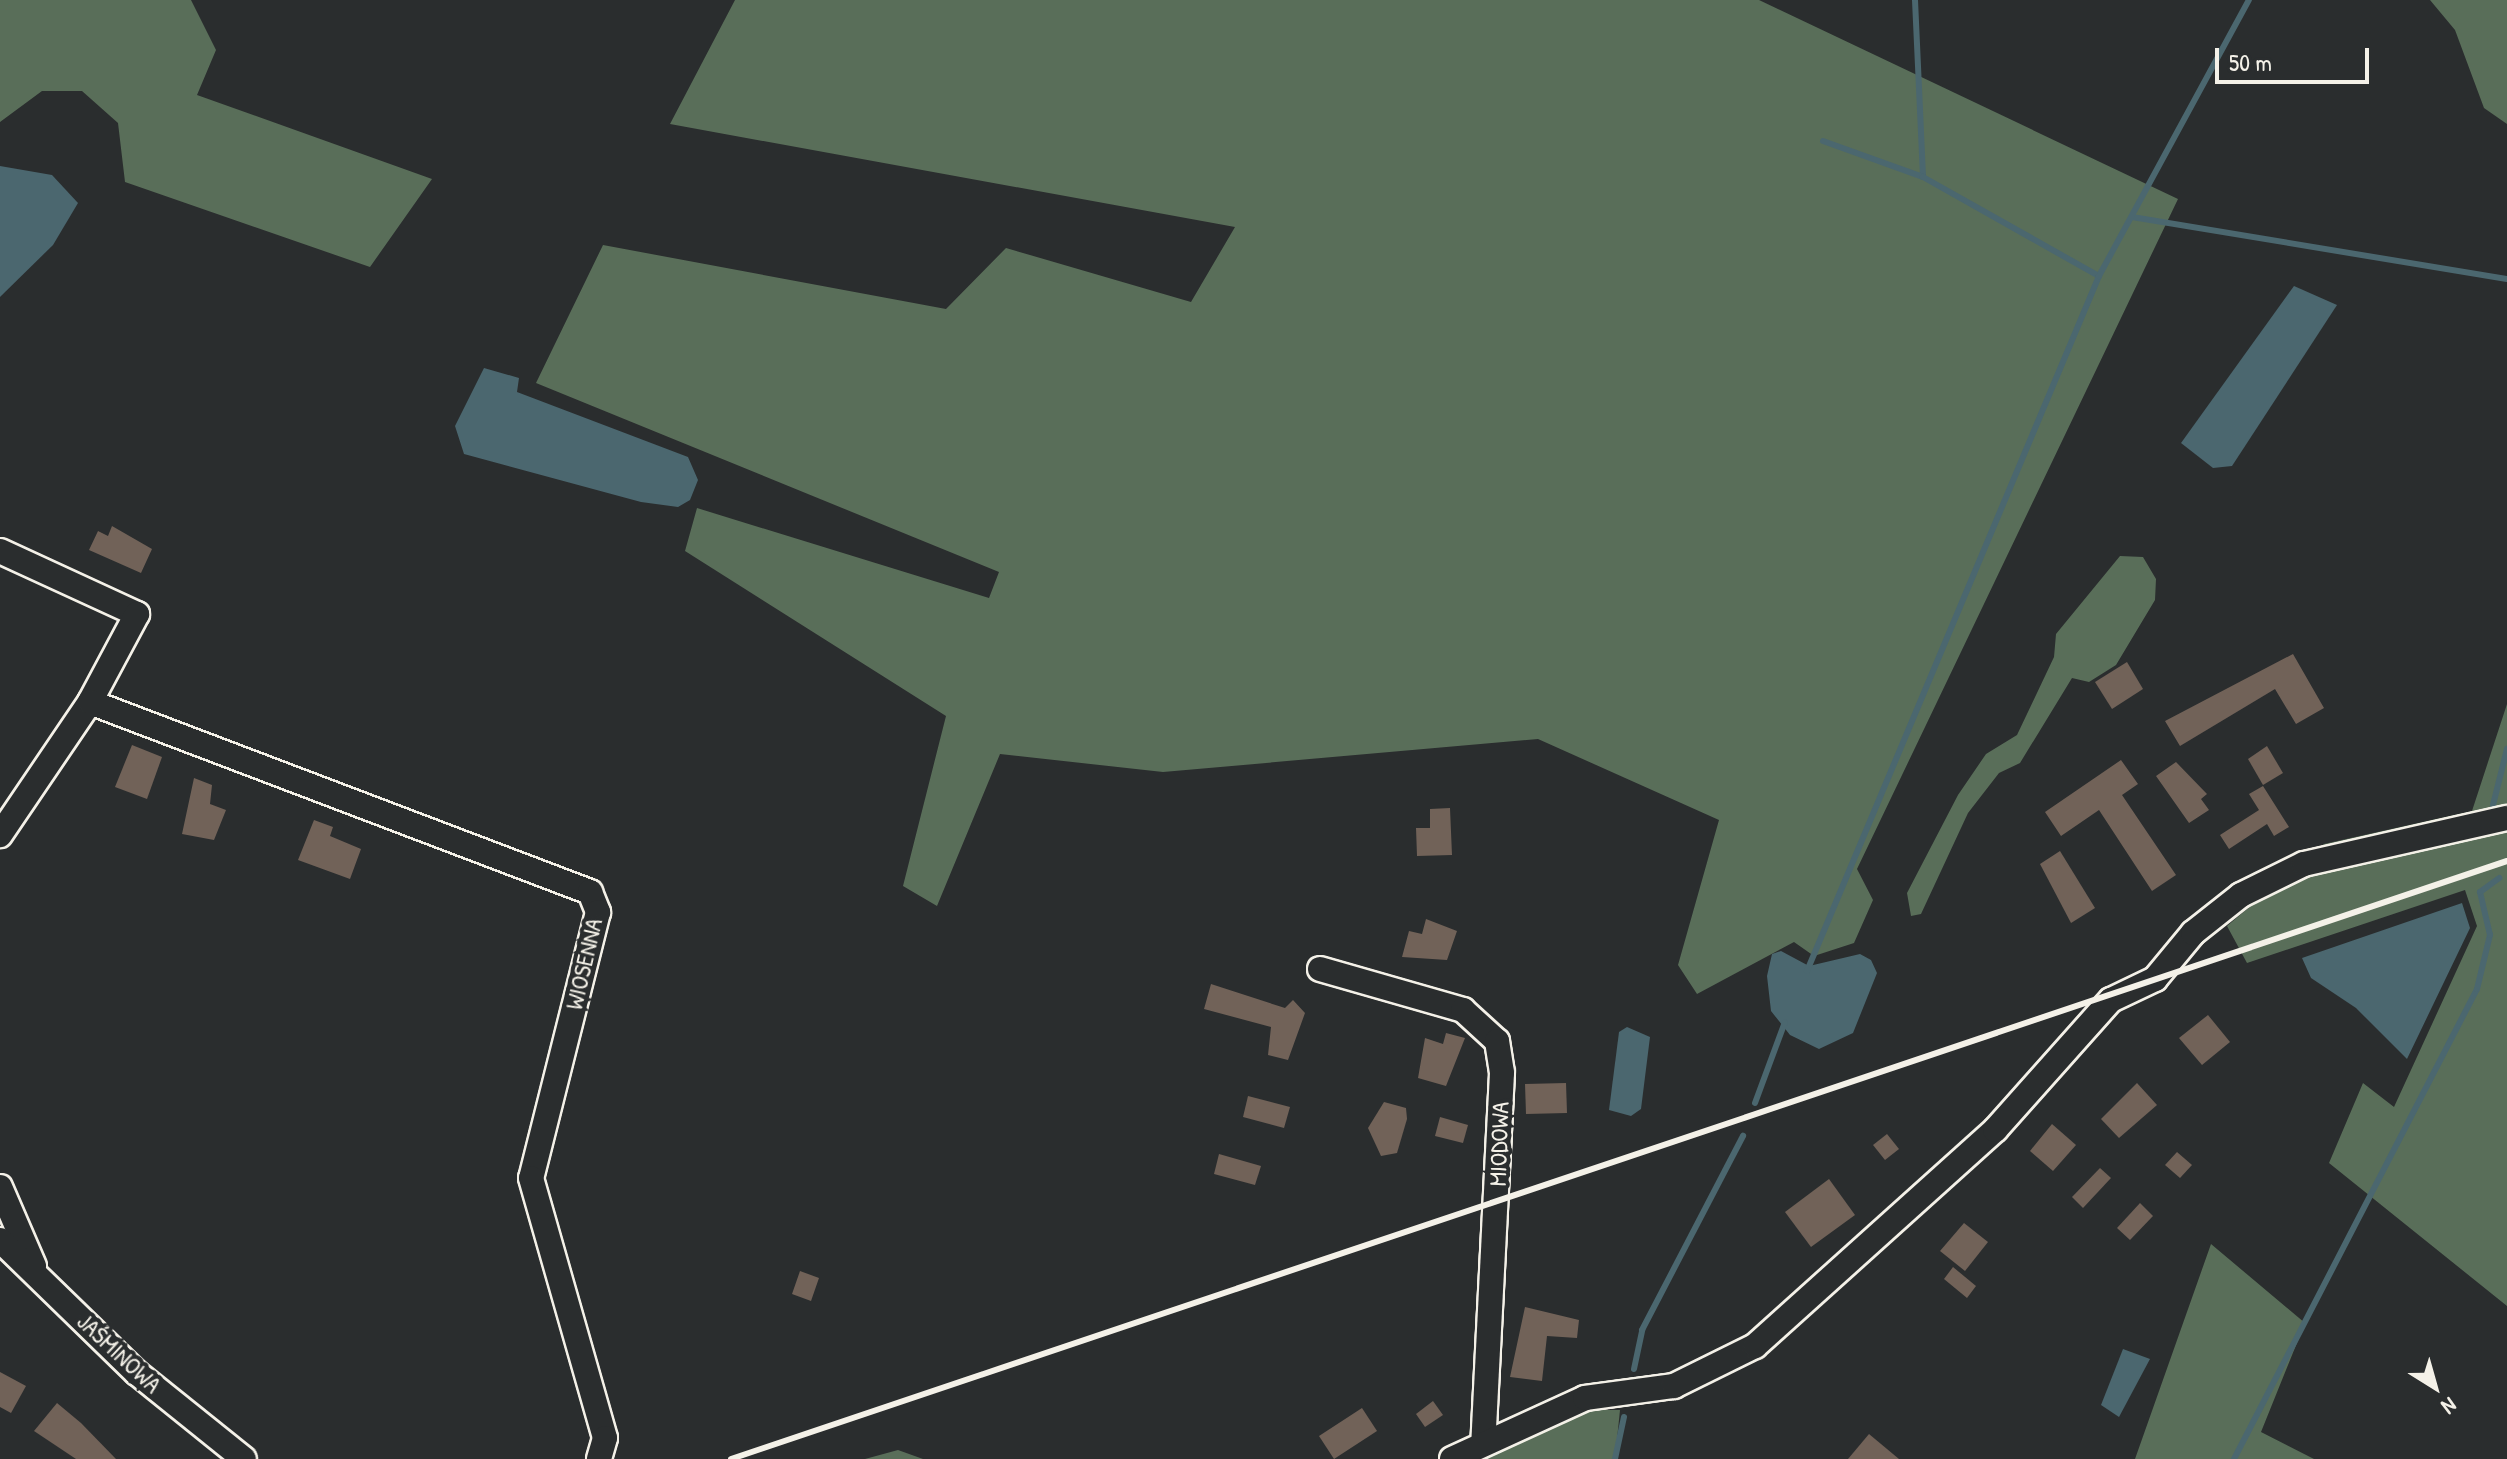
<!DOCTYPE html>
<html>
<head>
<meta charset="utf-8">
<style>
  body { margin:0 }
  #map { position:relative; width:2507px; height:1459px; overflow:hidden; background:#2a2d2e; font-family:"Patrick Hand",sans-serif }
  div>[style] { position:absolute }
  .green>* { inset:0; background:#596e59 }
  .water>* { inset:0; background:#4b676f }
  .stream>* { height:6px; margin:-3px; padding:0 3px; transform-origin:3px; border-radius:3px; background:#4b676f }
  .building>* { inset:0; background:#716258 }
  .roads { filter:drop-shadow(2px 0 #f4f1e8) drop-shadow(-2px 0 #f4f1e8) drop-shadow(0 2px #f4f1e8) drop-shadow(0 -2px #f4f1e8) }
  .minor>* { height:24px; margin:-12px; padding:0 12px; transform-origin:12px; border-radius:12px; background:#2a2d2e }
  .rail>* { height:6px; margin:-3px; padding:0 3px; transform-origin:3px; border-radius:3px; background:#f4f1e8 }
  span { translate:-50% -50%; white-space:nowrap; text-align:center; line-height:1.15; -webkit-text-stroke:8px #2a2d2e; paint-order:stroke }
  .street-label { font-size:24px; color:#f4f1e8 }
  .north { position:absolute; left:2395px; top:1347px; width:80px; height:80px; -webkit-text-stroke:6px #2a2d2e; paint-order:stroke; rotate:143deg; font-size:22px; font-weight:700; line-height:32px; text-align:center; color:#f4f1e8 }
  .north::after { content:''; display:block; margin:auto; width:28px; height:36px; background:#f4f1e8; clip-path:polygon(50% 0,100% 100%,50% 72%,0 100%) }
  .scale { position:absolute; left:2215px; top:48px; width:154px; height:36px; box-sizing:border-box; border:4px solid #f4f1e8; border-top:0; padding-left:10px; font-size:24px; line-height:28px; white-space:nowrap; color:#f4f1e8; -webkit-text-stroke:6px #2a2d2e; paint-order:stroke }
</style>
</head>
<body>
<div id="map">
  <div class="green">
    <i style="clip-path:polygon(0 0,191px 0,216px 50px,197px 95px,432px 179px,370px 267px,125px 182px,118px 123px,82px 91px,42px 91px,0 122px)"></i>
    <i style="clip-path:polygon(735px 0,1759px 0,2178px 199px,1857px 869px,1873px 900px,1854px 943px,1814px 956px,1794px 942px,1697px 994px,1678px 965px,1719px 820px,1538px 739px,1163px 772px,1000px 754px,937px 906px,903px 886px,946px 716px,685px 551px,697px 508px,989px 598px,999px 572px,536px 383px,603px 245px,946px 309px,1006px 248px,1191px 302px,1235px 227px,670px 124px)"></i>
    <i style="clip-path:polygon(2430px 0,2507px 0,2507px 124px,2484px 108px,2455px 30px)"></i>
    <i style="clip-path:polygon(2120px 556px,2143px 557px,2156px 579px,2155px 600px,2116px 665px,2089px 682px,2072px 678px,2020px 763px,1999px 773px,1968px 813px,1921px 914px,1911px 916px,1907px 893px,1958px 795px,1986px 754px,2017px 735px,2054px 657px,2056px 634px)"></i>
    <i style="clip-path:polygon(2507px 704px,2507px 1306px,2329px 1163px,2363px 1083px,2394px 1107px,2477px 926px,2465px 890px,2247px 963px,2227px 926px,2324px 844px,2472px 811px)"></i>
    <i style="clip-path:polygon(2211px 1244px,2305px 1323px,2261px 1432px,2314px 1459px,2135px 1459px)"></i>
    <i style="clip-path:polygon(1589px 1410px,1620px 1410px,1615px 1459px,1473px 1459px,1553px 1419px)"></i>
    <i style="clip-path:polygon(898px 1450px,923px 1459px,865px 1459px)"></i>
  </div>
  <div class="water">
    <i style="clip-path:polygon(0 166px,52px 175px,78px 203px,53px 245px,0 297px)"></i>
    <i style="clip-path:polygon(2294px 286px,2337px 305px,2232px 466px,2213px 468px,2181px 443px)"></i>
    <i style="clip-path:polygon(484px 368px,519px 378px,517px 392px,688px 457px,698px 480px,690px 500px,678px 507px,641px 502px,464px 454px,455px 426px)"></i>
    <i style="clip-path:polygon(2462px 903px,2470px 928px,2407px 1059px,2356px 1008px,2311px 978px,2302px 958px)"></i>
    <i style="clip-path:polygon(1781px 951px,1809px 966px,1860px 954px,1871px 960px,1877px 973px,1853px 1033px,1819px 1049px,1790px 1035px,1771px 1011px,1767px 976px,1772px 954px)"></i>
    <i style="clip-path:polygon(1627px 1027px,1650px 1037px,1641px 1109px,1631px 1116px,1609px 1110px,1619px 1032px)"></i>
    <i style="clip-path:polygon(2123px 1349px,2150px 1359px,2119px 1417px,2101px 1405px)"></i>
  </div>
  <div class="stream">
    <i style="left:1915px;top:0;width:177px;rotate:87.4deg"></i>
    <i style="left:1823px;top:141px;width:106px;rotate:19.8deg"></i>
    <i style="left:1923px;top:177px;width:202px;rotate:29.4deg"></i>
    <i style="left:2132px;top:217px;width:380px;rotate:9.4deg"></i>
    <i style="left:2493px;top:805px;width:58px;rotate:-76deg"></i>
    <i style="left:1807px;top:971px;width:754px;rotate:-67.21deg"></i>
    <i style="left:2099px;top:276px;width:314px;rotate:-61.5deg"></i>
    <i style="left:1755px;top:1103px;width:86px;rotate:-69.7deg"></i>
    <i style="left:1634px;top:1369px;width:40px;rotate:-78deg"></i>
    <i style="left:1642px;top:1330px;width:219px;rotate:-62.5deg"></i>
    <i style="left:1615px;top:1459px;width:43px;rotate:-77.9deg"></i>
    <i style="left:2234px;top:1459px;width:529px;rotate:-62.66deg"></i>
    <i style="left:2477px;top:989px;width:56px;rotate:-76.5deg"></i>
    <i style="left:2490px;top:935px;width:44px;rotate:-103.1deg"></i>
    <i style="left:2480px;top:892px;width:24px;rotate:-36deg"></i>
  </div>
  <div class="building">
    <i style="clip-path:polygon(112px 526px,152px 549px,141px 573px,89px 550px,98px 531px,108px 536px)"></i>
    <i style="clip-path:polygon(2293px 654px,2324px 708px,2296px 724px,2275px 689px,2180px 746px,2165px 721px)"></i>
    <i style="clip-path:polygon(2127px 662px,2143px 689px,2112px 709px,2095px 682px)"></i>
    <i style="clip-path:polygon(132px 745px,162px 757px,147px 799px,115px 787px)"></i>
    <i style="clip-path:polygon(2267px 746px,2283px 773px,2263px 785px,2248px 759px)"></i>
    <i style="clip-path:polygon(2121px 760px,2138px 784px,2122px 795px,2176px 875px,2152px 891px,2099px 810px,2061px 836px,2045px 812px)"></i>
    <i style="clip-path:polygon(2176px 762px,2207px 794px,2201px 799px,2209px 810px,2189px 823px,2156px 776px)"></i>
    <i style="clip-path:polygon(194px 778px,212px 785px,210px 804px,226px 810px,214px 840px,182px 834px)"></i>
    <i style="clip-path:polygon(2263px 786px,2289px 827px,2274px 836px,2267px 824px,2229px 849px,2220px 835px,2259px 810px,2249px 794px)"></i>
    <i style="clip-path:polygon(1450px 808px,1452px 855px,1417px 856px,1416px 828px,1430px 828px,1430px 809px)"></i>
    <i style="clip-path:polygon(314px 820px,333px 827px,330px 836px,361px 849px,350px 879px,298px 860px)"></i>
    <i style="clip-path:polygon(2060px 851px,2095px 908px,2071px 923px,2040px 864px)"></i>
    <i style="clip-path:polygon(1426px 919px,1457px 931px,1447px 960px,1402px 957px,1409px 931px,1422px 934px)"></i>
    <i style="clip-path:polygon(1211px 984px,1285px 1008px,1293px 1000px,1305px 1013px,1288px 1060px,1268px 1055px,1271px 1027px,1204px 1009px)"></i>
    <i style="clip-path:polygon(2208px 1015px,2230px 1042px,2202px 1065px,2179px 1038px)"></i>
    <i style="clip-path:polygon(1446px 1033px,1465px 1038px,1446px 1086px,1418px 1078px,1425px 1038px,1443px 1044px)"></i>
    <i style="clip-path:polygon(1566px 1083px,1567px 1113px,1526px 1114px,1525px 1084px)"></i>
    <i style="clip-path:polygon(2137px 1083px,2157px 1105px,2119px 1138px,2101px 1119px)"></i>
    <i style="clip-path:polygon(1248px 1096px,1290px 1107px,1284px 1128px,1243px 1117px)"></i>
    <i style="clip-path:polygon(1384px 1102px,1406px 1108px,1407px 1119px,1397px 1153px,1381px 1156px,1368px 1128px)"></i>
    <i style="clip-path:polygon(1440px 1117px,1468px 1125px,1463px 1143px,1435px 1136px)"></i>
    <i style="clip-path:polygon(2052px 1124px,2076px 1145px,2053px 1171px,2030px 1151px)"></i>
    <i style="clip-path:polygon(1887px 1134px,1899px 1149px,1885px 1160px,1873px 1145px)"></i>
    <i style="clip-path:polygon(2177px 1152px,2192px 1165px,2180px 1178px,2165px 1165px)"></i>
    <i style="clip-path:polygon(1219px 1154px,1261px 1166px,1255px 1185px,1214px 1174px)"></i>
    <i style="clip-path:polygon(2100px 1168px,2111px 1178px,2083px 1208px,2072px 1197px)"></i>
    <i style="clip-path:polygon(1829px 1179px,1855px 1215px,1811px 1247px,1785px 1212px)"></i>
    <i style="clip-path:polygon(2140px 1203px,2153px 1216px,2130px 1240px,2117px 1228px)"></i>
    <i style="clip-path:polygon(1964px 1223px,1988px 1242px,1965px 1271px,1940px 1251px)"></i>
    <i style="clip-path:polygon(1953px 1267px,1976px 1286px,1967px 1298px,1944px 1279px)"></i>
    <i style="clip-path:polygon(800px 1271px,819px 1278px,811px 1301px,792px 1294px)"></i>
    <i style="clip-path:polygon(1525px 1307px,1579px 1320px,1577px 1338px,1547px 1336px,1542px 1381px,1510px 1377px)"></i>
    <i style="clip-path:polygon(0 1372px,26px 1386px,11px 1413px,0 1407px)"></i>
    <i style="clip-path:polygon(1433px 1401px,1443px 1415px,1425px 1427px,1416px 1414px)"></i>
    <i style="clip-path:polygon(57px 1403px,81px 1423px,116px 1459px,76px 1459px,34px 1431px)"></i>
    <i style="clip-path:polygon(1362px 1408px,1377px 1431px,1334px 1459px,1319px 1436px)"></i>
    <i style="clip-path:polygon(1869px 1434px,1899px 1459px,1848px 1459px)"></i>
  </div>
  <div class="roads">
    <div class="minor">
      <i style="left:0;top:551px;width:151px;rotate:24.7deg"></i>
      <i style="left:137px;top:614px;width:100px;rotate:118.1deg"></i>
      <i style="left:90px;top:702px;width:161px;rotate:124.1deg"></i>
      <i style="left:90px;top:702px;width:535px;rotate:20.81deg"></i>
      <i style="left:590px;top:892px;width:22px;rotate:68deg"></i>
      <i style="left:598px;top:912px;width:274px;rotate:104.1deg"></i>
      <i style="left:531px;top:1178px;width:270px;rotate:74.1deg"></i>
      <i style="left:605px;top:1438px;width:22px;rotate:106deg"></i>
      <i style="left:1320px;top:969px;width:149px;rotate:16deg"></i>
      <i style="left:1463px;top:1010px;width:46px;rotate:42.4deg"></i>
      <i style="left:1497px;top:1041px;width:32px;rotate:81deg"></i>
      <i style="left:1502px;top:1073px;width:370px;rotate:92.9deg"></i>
      <i style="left:0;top:1187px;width:86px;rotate:66.7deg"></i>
      <i style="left:0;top:1240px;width:191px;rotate:44.2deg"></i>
      <i style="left:137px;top:1373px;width:137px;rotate:38.8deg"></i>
      <i style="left:1452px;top:1459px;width:146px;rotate:-24.6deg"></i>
      <i style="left:1585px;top:1398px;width:90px;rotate:-7.7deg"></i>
      <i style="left:1674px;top:1386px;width:90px;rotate:-26.3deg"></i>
      <i style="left:1755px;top:1346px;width:323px;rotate:-42deg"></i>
      <i style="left:1995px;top:1130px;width:174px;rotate:-48.3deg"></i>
      <i style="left:2111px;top:1000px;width:49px;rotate:-25.5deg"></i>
      <i style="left:2155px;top:979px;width:60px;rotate:-50.4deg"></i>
      <i style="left:2193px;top:933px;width:61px;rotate:-38.4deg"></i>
      <i style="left:2241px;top:895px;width:70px;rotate:-26.2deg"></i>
      <i style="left:2304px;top:864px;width:208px;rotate:-12.8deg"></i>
    </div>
  </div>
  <div class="rail">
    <i style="left:731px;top:1459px;width:1874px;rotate:-18.61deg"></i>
  </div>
  <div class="street-label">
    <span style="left:584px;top:964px;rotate:-77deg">WIOSENNA</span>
    <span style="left:1499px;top:1144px;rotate:-88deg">MIODOWA</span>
    <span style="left:119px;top:1353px;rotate:43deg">JAŚMINOWA</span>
  </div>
  <div class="north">N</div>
  <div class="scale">50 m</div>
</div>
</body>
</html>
